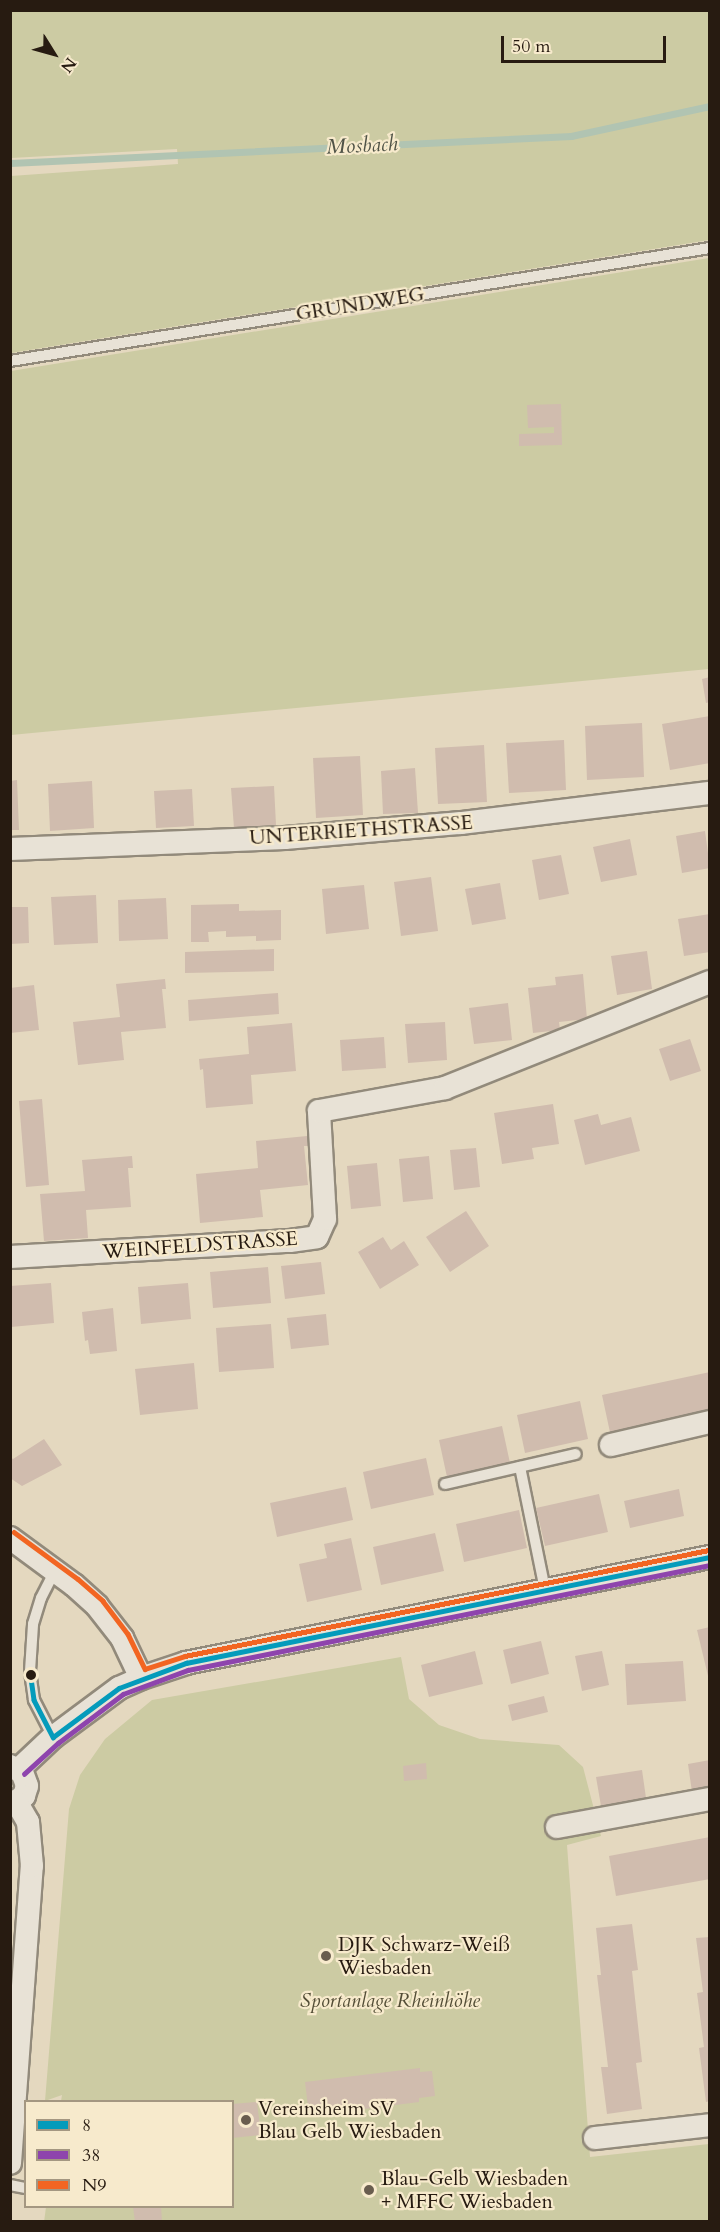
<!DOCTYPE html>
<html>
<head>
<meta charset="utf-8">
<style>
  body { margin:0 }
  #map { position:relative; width:720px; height:2232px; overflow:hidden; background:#e4d8bf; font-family:Cardo,serif }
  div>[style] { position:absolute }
  .green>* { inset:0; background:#cccba3 }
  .stream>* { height:7px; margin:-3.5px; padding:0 3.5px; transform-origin:3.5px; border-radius:3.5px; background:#b1c4b2 }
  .building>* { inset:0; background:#d0bcae }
  .roads { filter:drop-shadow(2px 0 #928a7b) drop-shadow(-2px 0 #928a7b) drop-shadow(0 2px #928a7b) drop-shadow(0 -2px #928a7b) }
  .lane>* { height:10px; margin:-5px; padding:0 5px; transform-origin:5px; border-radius:5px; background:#e8e2d6 }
  .street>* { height:22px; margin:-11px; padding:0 11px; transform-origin:11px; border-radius:11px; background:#e8e2d6 }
  .bus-1>* { height:4.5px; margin:-2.25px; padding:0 2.25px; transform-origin:2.25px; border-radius:2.25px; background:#049bbb }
  .bus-2>* { height:4.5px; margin:-2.25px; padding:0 2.25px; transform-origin:2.25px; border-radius:2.25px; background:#8e44ad }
  .bus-3>* { height:4.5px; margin:-2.25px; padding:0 2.25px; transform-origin:2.25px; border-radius:2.25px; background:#f26522 }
  .dots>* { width:16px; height:16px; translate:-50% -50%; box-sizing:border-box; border:3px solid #f7eacc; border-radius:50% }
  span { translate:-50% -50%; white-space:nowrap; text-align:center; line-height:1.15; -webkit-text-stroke:4.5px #f7eacc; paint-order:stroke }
  .street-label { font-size:20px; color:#271b11 }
  .poi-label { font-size:20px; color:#271b11 }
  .left { translate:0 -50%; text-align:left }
  .park-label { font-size:20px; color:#534d36; font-style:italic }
  .water-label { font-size:21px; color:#505347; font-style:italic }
  .frame { position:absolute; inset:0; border:12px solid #271b11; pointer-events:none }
  .legend { position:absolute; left:24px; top:2100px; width:210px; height:108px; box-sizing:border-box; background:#f7eacc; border:2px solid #a49781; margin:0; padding:8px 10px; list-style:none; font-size:18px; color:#271b11 }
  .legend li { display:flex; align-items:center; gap:12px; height:30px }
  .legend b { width:30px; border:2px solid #a49781 }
  .north { position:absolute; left:24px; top:24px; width:60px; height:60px; -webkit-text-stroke:4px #f7eacc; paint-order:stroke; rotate:127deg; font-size:16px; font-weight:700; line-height:24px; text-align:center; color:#271b11 }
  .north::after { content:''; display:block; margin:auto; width:21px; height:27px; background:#271b11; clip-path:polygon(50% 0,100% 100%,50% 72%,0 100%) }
  .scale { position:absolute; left:501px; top:36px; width:165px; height:27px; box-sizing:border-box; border:3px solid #271b11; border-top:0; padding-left:8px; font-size:18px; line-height:21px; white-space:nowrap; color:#271b11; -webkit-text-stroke:4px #f7eacc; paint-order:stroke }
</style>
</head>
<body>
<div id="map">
  <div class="green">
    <i style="clip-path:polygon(10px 11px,709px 11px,709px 240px,11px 353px,11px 176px,178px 164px,177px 149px,11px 158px)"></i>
    <i style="clip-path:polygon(709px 258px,709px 669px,11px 735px,11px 371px)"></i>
    <i style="clip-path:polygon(401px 1657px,409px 1699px,439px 1725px,480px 1739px,559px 1745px,583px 1767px,601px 1836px,567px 1845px,590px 2157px,709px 2144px,709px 2221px,44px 2222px,46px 2207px,232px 2206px,232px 2102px,61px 2101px,62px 2095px,45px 2101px,69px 1809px,80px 1775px,105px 1739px,152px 1700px)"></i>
  </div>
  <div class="stream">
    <i style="left:10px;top:163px;width:562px;rotate:-2.76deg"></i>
    <i style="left:571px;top:136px;width:142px;rotate:-12.2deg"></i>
  </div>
  <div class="building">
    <i style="clip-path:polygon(561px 404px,562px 445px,519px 446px,519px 434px,554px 433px,554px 427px,528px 428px,527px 405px)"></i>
    <i style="clip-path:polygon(710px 677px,710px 702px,706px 703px,702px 679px)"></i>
    <i style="clip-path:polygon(710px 716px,710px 763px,670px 770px,662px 724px)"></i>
    <i style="clip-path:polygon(642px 723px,644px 777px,587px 780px,585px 726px)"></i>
    <i style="clip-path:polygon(564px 740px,566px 790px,509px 793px,506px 743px)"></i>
    <i style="clip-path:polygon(484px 745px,487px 802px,438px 804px,435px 748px)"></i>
    <i style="clip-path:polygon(360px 756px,363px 815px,316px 818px,313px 758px)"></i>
    <i style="clip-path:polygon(415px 768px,418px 813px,383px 814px,381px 771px)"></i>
    <i style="clip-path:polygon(17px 780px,19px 830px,10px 830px,10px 781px)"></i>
    <i style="clip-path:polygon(92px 781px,94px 828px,50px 831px,48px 784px)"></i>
    <i style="clip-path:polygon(274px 786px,276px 825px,234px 828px,231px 788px)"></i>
    <i style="clip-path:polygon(192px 789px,194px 826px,156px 828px,154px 791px)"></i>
    <i style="clip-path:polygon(705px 831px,710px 868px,682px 873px,676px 836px)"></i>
    <i style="clip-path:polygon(630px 839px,637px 875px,601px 882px,593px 847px)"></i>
    <i style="clip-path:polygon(561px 855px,569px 894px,539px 900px,532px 860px)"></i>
    <i style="clip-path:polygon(431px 877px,438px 931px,401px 936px,394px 882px)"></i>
    <i style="clip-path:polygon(500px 883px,506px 919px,472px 925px,465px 889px)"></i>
    <i style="clip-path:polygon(364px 885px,369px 929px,326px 934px,322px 889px)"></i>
    <i style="clip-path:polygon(96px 895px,98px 943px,54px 945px,51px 897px)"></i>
    <i style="clip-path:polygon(166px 898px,168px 939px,119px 941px,118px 900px)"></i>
    <i style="clip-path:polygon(239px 904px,239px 911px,281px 910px,281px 940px,256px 941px,256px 936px,226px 937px,226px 931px,208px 932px,209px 942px,191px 942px,191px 905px)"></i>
    <i style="clip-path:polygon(10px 907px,28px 907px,29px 943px,10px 944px)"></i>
    <i style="clip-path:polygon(710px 914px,710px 952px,684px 956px,678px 919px)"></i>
    <i style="clip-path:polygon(274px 949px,274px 971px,185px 973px,185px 952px)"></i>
    <i style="clip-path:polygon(647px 951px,652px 989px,617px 995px,611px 956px)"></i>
    <i style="clip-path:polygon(583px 974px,587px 1019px,559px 1022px,560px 1030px,533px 1033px,528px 988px,556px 985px,555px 977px)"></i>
    <i style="clip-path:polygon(165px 979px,166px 989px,162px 989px,166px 1028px,121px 1032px,124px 1060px,78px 1065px,73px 1022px,120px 1017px,116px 984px)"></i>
    <i style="clip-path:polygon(34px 985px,39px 1030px,10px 1033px,10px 988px)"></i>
    <i style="clip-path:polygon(278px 993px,279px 1014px,189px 1021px,188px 1000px)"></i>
    <i style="clip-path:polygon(508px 1003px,512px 1040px,474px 1044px,469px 1008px)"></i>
    <i style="clip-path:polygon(445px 1022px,447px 1060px,408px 1063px,405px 1024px)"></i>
    <i style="clip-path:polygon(292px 1023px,296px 1071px,251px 1075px,253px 1104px,206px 1108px,203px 1069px,200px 1070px,199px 1059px,249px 1054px,247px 1027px)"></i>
    <i style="clip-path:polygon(384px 1037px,386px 1068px,342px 1071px,340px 1040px)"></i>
    <i style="clip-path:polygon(690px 1039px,701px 1071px,670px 1081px,659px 1049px)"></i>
    <i style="clip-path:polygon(42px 1099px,49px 1185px,26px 1187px,19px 1101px)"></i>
    <i style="clip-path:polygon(553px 1104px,559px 1144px,532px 1148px,534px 1159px,502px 1164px,494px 1113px)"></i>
    <i style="clip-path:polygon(598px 1114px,601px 1125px,631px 1117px,640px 1151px,585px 1165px,574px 1120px)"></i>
    <i style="clip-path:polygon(307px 1136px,308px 1146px,304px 1146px,308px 1185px,260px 1190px,263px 1217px,200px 1223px,196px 1174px,258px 1168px,256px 1141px)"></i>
    <i style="clip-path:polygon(476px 1148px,480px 1187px,454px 1190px,450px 1150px)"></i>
    <i style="clip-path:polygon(132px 1156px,133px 1168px,128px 1168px,131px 1207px,86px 1210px,88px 1238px,44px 1241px,40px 1194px,85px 1191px,82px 1160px)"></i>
    <i style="clip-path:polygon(429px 1156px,433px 1199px,403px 1202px,399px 1159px)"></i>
    <i style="clip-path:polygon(377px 1163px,381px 1206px,351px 1209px,347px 1166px)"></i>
    <i style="clip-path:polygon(466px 1211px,489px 1246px,450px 1272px,426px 1237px)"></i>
    <i style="clip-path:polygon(383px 1237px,391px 1250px,404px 1241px,419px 1265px,380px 1289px,358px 1252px)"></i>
    <i style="clip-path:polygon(321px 1262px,325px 1294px,285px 1299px,281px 1266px)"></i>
    <i style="clip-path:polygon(268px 1267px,271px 1303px,213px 1308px,210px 1272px)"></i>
    <i style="clip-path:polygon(51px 1283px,54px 1323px,11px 1327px,10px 1286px)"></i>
    <i style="clip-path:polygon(188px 1283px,191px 1319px,141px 1324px,138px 1287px)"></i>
    <i style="clip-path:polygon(113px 1308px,117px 1351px,90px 1354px,88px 1340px,85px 1341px,82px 1312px)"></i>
    <i style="clip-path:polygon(326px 1314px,329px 1345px,291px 1349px,287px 1318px)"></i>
    <i style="clip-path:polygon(271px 1324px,274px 1368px,219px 1372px,216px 1328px)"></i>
    <i style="clip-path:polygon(194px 1363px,198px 1409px,140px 1415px,135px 1369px)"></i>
    <i style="clip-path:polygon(710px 1372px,710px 1416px,611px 1437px,602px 1395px)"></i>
    <i style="clip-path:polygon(580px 1401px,588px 1439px,525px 1453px,517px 1415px)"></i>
    <i style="clip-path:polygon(502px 1426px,510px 1463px,447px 1477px,439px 1440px)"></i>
    <i style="clip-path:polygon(44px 1439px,62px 1465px,22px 1486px,10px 1478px,10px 1457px,13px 1459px)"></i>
    <i style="clip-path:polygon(426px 1458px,434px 1495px,371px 1509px,363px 1472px)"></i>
    <i style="clip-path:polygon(346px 1487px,353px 1520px,277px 1537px,270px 1503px)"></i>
    <i style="clip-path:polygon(679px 1489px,684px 1516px,630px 1528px,624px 1501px)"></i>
    <i style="clip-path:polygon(599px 1494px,608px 1532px,545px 1546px,536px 1508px)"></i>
    <i style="clip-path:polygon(519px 1510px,527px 1548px,464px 1562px,456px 1524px)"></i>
    <i style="clip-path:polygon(435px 1533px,444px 1571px,381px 1585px,373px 1547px)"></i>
    <i style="clip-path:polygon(351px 1538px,362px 1590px,307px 1602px,299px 1564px,327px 1558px,324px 1544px)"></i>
    <i style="clip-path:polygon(710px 1627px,710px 1679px,709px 1680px,697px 1630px)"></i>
    <i style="clip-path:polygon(541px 1641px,549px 1674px,511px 1684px,503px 1650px)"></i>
    <i style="clip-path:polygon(475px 1651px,483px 1684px,429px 1697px,421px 1665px)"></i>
    <i style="clip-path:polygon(602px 1651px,609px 1685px,582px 1691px,575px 1656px)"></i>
    <i style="clip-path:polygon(683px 1661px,686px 1701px,627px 1705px,625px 1664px)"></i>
    <i style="clip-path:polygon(544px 1696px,548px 1712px,512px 1721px,508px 1705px)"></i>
    <i style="clip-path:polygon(710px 1760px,710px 1789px,692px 1792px,688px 1764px)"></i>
    <i style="clip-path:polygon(426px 1763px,427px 1779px,404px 1781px,403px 1766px)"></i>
    <i style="clip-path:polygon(642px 1770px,646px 1798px,601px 1806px,596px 1777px)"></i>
    <i style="clip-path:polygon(710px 1837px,710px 1879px,616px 1896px,609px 1856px)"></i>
    <i style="clip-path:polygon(632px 1924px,638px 1970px,632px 1971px,642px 2062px,636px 2063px,642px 2109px,607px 2114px,601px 2067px,608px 2067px,597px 1975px,601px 1975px,596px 1928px)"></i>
    <i style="clip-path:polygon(710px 1937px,710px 2101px,706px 2102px,699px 2048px,704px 2047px,697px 1993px,703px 1992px,696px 1938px)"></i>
    <i style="clip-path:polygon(420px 2068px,420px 2072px,432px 2071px,435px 2096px,419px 2098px,419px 2102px,309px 2116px,305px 2082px)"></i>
    <i style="clip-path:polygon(257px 2102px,261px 2135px,232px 2138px,232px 2104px)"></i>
    <i style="clip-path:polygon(133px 2206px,161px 2206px,162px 2222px,135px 2222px)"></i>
  </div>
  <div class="roads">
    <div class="lane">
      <i style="left:10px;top:361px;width:709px;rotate:-9.17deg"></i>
      <i style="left:520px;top:1467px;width:126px;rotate:78.5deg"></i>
      <i style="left:445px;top:1484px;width:134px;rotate:-12.9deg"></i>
      <i style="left:53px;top:1737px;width:42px;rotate:-117.2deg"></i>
      <i style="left:34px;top:1700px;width:29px;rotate:-98deg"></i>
      <i style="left:30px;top:1671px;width:47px;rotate:-86.3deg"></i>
      <i style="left:33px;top:1624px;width:27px;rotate:-73deg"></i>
      <i style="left:41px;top:1598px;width:30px;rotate:-63deg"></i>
      <i style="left:10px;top:2185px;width:16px;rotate:11deg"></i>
    </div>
    <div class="street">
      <i style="left:10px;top:849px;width:275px;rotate:-2.3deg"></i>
      <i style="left:285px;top:838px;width:177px;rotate:-4.9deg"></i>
      <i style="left:461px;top:823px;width:251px;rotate:-6.9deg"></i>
      <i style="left:10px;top:1257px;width:280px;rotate:-3.3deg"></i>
      <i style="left:290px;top:1241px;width:27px;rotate:-8deg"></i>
      <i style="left:317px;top:1237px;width:20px;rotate:-66deg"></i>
      <i style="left:325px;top:1219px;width:108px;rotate:-93.2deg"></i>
      <i style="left:319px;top:1111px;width:128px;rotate:-10.3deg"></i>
      <i style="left:445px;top:1088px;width:285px;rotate:-21.8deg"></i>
      <i style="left:611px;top:1445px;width:102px;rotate:-13.1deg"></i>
      <i style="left:10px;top:1538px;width:79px;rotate:36.3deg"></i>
      <i style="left:74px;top:1585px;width:31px;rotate:42deg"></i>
      <i style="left:97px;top:1606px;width:41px;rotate:52deg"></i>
      <i style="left:122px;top:1638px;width:44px;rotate:64.6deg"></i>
      <i style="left:10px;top:1766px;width:13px;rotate:27deg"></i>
      <i style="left:22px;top:1772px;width:15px;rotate:70deg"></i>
      <i style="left:27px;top:1786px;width:10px;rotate:107deg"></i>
      <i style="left:24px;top:1796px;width:17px;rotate:147deg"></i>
      <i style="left:19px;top:1769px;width:47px;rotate:-43.3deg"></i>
      <i style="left:53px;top:1737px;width:82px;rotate:-36.6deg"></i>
      <i style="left:119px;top:1688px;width:24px;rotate:-24deg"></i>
      <i style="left:141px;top:1678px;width:47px;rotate:-18.4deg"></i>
      <i style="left:186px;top:1663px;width:535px;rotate:-11.44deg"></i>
      <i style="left:557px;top:1827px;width:156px;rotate:-10.4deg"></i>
      <i style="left:595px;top:2138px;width:116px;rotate:-6.4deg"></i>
      <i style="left:10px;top:2163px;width:298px;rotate:-85.8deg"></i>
      <i style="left:32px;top:1866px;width:44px;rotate:-95.2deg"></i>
      <i style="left:28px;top:1822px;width:22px;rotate:-120deg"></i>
    </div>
  </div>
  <div class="bus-1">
    <i style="left:30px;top:1671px;width:29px;rotate:82deg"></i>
    <i style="left:34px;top:1700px;width:42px;rotate:62.8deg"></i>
    <i style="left:53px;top:1737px;width:82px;rotate:-36.6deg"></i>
    <i style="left:119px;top:1688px;width:72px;rotate:-20.5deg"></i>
    <i style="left:186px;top:1663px;width:535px;rotate:-11.44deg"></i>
  </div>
  <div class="bus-2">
    <i style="left:24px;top:1774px;width:46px;rotate:-42.4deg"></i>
    <i style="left:58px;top:1743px;width:81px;rotate:-37deg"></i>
    <i style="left:123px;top:1694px;width:69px;rotate:-20.3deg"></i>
    <i style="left:188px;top:1670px;width:532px;rotate:-11.37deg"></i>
  </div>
  <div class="bus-3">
    <i style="left:14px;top:1532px;width:79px;rotate:36.3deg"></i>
    <i style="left:78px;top:1579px;width:33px;rotate:41deg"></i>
    <i style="left:103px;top:1601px;width:41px;rotate:52.9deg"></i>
    <i style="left:128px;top:1634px;width:39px;rotate:64deg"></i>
    <i style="left:145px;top:1669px;width:42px;rotate:-18deg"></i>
    <i style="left:185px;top:1656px;width:535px;rotate:-11.44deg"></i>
  </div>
  <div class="dots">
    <i style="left:31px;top:1675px;background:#271b11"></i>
    <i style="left:326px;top:1956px;background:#695d4e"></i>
    <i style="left:246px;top:2120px;background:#695d4e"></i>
    <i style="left:369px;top:2190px;background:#695d4e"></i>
  </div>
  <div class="street-label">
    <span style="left:360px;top:304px;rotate:-9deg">GRUNDWEG</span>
    <span style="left:361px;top:830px;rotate:-4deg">UNTERRIETHSTRASSE</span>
    <span style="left:200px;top:1245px;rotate:-4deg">WEINFELDSTRASSE</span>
  </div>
  <div class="poi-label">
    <span class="left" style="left:338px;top:1956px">DJK Schwarz-Weiß<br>Wiesbaden</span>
    <span class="left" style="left:258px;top:2120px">Vereinsheim SV<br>Blau Gelb Wiesbaden</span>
    <span class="left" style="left:381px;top:2190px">Blau-Gelb Wiesbaden<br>+ MFFC Wiesbaden</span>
  </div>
  <div class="park-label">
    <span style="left:390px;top:2000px">Sportanlage Rheinhöhe</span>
  </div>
  <div class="water-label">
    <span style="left:362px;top:146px;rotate:-3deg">Mosbach</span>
  </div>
  <div class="frame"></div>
  <ul class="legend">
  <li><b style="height:8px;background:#049bbb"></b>8</li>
  <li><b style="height:8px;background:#8e44ad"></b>38</li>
  <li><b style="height:8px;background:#f26522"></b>N9</li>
  </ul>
  <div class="north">N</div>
  <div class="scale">50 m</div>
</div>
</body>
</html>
